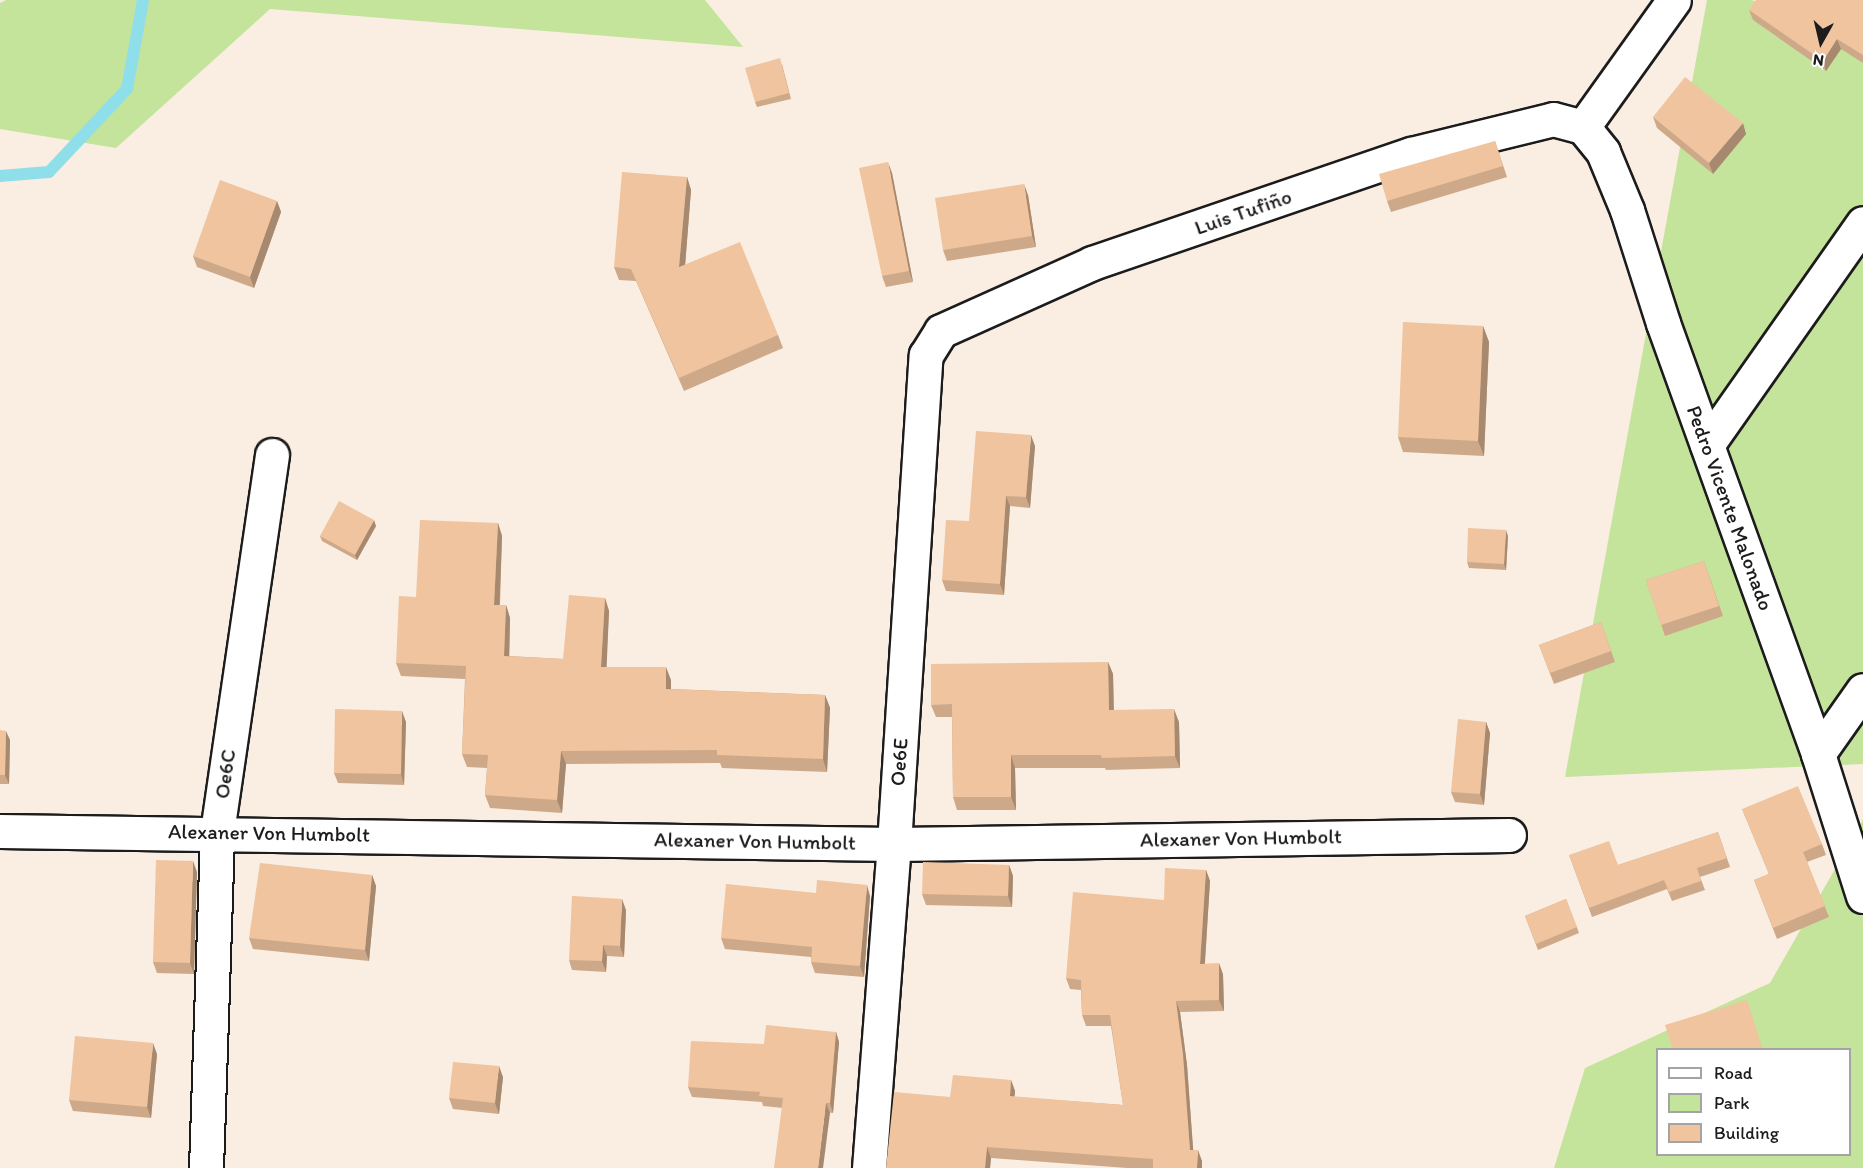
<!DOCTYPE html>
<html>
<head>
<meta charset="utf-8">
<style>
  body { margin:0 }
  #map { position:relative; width:1863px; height:1168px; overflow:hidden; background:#faede2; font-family:Itim,sans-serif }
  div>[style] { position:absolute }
  .green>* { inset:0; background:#c4e39b }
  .stream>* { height:12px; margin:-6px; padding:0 6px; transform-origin:6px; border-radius:6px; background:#8fdfeb }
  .roads { filter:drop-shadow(2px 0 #1c1c1c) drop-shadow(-2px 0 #1c1c1c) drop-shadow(0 2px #1c1c1c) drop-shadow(0 -2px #1c1c1c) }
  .minor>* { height:33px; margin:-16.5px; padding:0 16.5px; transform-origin:16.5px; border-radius:16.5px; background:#fff }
  .wall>* { inset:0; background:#cea989 }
  .shaded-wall>* { inset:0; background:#a7896f }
  .building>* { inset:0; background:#efc49f }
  span { translate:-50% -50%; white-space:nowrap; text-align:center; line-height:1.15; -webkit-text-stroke:6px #fff; paint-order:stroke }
  .street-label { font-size:21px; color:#1c1c1c }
  .legend { position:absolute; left:1656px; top:1048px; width:195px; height:108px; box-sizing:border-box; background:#fff; border:2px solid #a4a4a4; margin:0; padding:8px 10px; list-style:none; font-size:18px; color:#1c1c1c }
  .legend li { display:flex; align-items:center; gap:12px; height:30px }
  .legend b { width:30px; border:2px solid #a4a4a4 }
  .north { position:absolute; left:1791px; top:12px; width:60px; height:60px; -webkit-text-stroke:4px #fff; paint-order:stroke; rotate:188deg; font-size:16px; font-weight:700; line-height:24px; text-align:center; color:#1c1c1c }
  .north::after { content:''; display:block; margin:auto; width:21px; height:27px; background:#1c1c1c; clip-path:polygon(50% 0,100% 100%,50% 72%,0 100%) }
</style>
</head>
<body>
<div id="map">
  <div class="green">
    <i style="clip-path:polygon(6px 0,705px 0,743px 47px,270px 9px,116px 148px,0 129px,0 3px)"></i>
    <i style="clip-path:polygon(1707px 0,1751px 0,1863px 29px,1863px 764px,1565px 777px)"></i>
    <i style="clip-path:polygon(evenodd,1863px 820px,1863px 1168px,1554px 1168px,1585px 1068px,1770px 983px,1863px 820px,1658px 1050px,1850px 1050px,1850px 1154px,1658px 1154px,1658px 1050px)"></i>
  </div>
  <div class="stream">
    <i style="left:0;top:176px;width:49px;rotate:-4.7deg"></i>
    <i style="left:49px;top:172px;width:114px;rotate:-46.8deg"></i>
    <i style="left:127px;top:89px;width:90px;rotate:-79.8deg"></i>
  </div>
  <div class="roads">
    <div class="minor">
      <i style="left:1583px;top:127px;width:32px;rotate:51deg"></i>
      <i style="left:1603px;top:152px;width:63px;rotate:67.5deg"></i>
      <i style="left:1627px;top:210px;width:119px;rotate:72.3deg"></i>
      <i style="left:1663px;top:323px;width:458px;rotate:70.2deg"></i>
      <i style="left:1818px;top:754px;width:149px;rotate:72.4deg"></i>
      <i style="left:1583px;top:127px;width:156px;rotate:-54.4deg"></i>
      <i style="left:1707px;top:445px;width:271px;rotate:-54.9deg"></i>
      <i style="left:1818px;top:754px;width:78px;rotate:-54.9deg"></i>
      <i style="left:0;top:831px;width:894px;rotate:0.83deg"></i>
      <i style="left:894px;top:844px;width:615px;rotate:-0.84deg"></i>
      <i style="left:206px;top:1168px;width:336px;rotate:-88.1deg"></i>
      <i style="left:217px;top:832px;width:381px;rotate:-81.7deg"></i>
      <i style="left:869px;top:1168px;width:325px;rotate:-85.6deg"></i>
      <i style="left:894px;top:844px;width:490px;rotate:-86.3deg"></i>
      <i style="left:926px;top:355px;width:28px;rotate:-58deg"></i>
      <i style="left:941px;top:331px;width:166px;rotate:-24.2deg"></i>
      <i style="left:1092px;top:263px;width:337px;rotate:-18.9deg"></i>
      <i style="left:1411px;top:154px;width:146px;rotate:-13.8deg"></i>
      <i style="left:1553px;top:119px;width:31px;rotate:15deg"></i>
    </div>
  </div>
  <div class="wall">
    <i style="clip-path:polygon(1863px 0,1863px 63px,1841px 49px,1826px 71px,1753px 20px,1749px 10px)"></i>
    <i style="clip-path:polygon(782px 64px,791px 99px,757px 107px,755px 102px)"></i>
    <i style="clip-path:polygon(1653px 117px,1746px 134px,1713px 174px,1657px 128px)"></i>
    <i style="clip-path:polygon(1495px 141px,1507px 177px,1391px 212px,1387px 201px)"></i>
    <i style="clip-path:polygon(892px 173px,913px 282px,886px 287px,882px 276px)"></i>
    <i style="clip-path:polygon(687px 177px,691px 190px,685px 265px,778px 335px,783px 348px,684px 391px,636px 281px,619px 280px,614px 267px)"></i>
    <i style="clip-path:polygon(1028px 195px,1036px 247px,947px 261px,943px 250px)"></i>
    <i style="clip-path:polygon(277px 201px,281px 212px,254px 288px,197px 267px,193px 256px)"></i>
    <i style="clip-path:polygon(1483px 326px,1489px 342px,1484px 456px,1403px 452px,1398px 437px)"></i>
    <i style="clip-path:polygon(1035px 446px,1030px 508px,1010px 506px,1004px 595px,946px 591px,942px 580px,969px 521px)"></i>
    <i style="clip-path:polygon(498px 523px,502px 536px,500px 605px,506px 605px,510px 618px,509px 656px,563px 659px,605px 598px,609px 611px,606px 667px,671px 680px,671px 689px,825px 695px,830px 708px,827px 772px,722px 768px,720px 763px,566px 764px,562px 813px,490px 808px,485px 795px,487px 768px,467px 767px,462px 754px,465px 679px,401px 676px,396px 663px,416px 597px)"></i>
    <i style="clip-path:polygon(376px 526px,357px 560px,322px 541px,320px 536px)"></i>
    <i style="clip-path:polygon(1508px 536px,1506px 570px,1469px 568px,1467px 562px)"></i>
    <i style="clip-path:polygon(1704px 561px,1723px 616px,1665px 636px,1646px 580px)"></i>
    <i style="clip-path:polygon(1601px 622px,1615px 662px,1554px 684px,1539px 645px)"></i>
    <i style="clip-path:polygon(1108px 662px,1113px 674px,1114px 710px,1179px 722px,1180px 768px,1106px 770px,1105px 768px,1015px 768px,1016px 810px,957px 810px,953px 797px,952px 717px,936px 717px,931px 705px)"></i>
    <i style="clip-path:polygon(406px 722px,404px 785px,338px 783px,334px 773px)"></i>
    <i style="clip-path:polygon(1486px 722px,1490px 733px,1484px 805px,1455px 802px,1451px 792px)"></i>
    <i style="clip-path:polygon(0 730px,10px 740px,9px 784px,0 784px)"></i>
    <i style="clip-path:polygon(1742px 809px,1822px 844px,1826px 855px,1807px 862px,1829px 917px,1777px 939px,1754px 880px,1769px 874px)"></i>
    <i style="clip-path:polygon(1718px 832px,1730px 867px,1700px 877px,1705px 890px,1672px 901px,1667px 889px,1592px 917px,1569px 855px,1618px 865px)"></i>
    <i style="clip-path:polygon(1009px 865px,1013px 876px,1012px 907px,926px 905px,922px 894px)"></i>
    <i style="clip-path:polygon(1206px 870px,1210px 881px,1205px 964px,1223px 974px,1224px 1011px,1180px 1012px,1187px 1065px,1193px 1150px,1202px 1161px,1202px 1168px,1127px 1168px,991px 1158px,990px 1168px,886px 1168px,950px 1097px,1011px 1080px,1015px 1091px,1014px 1097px,1123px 1105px,1111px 1026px,1086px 1026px,1082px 1015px,1081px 990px,1070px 989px,1066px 978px,1164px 900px)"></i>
    <i style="clip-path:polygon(197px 872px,194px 974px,157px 973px,153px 962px)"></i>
    <i style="clip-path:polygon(372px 875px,376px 886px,369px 961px,253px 949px,249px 938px)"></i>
    <i style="clip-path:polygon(816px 893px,870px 896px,864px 977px,815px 973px,811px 962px,811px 957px,725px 949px,721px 938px)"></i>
    <i style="clip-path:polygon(1566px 899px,1579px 933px,1538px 950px,1525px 916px)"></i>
    <i style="clip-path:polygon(626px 910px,624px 957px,607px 956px,606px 972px,572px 970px,569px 960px)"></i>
    <i style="clip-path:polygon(836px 1032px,839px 1042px,833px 1113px,763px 1106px,762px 1102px,692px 1097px,688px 1087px,764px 1044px)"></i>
    <i style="clip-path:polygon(157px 1054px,151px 1118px,73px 1111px,69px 1100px)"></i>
    <i style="clip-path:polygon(503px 1077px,499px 1114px,453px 1109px,449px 1098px)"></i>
  </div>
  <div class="shaded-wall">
    <i style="clip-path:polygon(1837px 39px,1841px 49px,1826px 71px,1823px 61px)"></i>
    <i style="clip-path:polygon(1743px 123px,1746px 134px,1713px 174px,1709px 163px)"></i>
    <i style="clip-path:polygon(888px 162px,892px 173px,913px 282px,909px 271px)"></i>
    <i style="clip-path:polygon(687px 177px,691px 190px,684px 280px,679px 267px)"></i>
    <i style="clip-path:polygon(1024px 184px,1028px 195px,1036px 247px,1032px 236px)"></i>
    <i style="clip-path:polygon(277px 201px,281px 212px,254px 288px,250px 277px)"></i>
    <i style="clip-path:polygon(1483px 326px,1489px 342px,1484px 456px,1478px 441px)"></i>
    <i style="clip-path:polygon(1031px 435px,1035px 446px,1030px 508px,1026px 497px)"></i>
    <i style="clip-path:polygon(1006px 496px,1010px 506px,1004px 595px,1000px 584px)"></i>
    <i style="clip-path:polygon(374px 520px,376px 526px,357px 560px,355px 555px)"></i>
    <i style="clip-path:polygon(498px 523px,502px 536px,499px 618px,494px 605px)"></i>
    <i style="clip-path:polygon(1506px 530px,1508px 536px,1506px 570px,1504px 564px)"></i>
    <i style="clip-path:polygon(605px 598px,609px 611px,606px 681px,601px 667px)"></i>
    <i style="clip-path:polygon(506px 605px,510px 618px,509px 669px,504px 656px)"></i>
    <i style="clip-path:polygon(1108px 662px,1113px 674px,1114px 723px,1109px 710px)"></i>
    <i style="clip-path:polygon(666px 667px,671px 680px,671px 702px,666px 689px)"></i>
    <i style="clip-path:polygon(825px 695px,830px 708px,827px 772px,823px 759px)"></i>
    <i style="clip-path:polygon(1174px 709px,1179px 722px,1180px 768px,1175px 756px)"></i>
    <i style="clip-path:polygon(402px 711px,406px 722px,404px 785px,401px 774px)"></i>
    <i style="clip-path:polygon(1486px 722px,1490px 733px,1484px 805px,1480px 794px)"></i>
    <i style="clip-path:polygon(6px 731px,10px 740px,9px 784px,5px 775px)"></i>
    <i style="clip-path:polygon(561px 751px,566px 764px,562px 813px,557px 800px)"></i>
    <i style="clip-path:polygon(1011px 755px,1015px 768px,1016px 810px,1011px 797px)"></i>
    <i style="clip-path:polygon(193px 861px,197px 872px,194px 974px,190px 963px)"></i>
    <i style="clip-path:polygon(1009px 865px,1013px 876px,1012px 907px,1008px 896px)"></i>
    <i style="clip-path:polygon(1206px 870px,1210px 881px,1204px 975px,1200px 964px)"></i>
    <i style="clip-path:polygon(372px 875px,376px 886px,369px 961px,365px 950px)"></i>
    <i style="clip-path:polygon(867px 885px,870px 896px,864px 977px,860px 966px)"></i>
    <i style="clip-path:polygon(622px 899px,626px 910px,624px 957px,620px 946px)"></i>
    <i style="clip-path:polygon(603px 945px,607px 956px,606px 972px,602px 961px)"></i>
    <i style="clip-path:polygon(1219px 963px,1223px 974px,1224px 1011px,1219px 1000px)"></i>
    <i style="clip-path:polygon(1176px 1001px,1180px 1012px,1187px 1065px,1194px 1161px,1190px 1150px)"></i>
    <i style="clip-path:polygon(836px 1032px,839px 1042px,833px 1113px,830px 1103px)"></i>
    <i style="clip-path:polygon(153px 1043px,157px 1054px,151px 1118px,147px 1107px)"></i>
    <i style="clip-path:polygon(499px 1066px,503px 1077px,499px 1114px,495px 1103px)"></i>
    <i style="clip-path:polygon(1011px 1080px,1015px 1091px,1014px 1107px,1010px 1096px)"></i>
    <i style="clip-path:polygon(826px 1103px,830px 1113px,823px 1168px,818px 1168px)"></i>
    <i style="clip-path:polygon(987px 1147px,991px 1158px,990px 1168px,985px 1168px)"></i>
    <i style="clip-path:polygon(1198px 1150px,1202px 1161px,1202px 1168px,1197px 1168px)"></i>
  </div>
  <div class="building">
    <i style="clip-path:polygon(1756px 0,1863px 0,1863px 55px,1837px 39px,1823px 61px,1749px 10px)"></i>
    <i style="clip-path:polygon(780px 58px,789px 93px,755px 102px,745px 68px)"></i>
    <i style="clip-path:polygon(1685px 77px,1743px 123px,1709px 163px,1653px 117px)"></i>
    <i style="clip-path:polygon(1495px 141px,1503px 166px,1387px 201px,1379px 174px)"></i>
    <i style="clip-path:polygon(888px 162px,909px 271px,882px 276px,859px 168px)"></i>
    <i style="clip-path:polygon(622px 172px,687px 177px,679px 267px,740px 242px,778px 335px,679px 378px,631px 269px,614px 267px)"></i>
    <i style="clip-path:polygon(220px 180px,277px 201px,250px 277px,193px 256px)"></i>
    <i style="clip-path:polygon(1024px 184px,1032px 236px,943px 250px,935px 198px)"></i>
    <i style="clip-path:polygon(1403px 322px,1483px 326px,1478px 441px,1398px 437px)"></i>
    <i style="clip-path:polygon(976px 431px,1031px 435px,1026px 497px,1006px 496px,1000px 584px,942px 580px,946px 520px,969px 521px)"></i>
    <i style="clip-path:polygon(339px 501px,374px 520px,355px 555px,320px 536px)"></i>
    <i style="clip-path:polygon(420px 520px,498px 523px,494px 605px,506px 605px,504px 656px,563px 659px,569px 595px,605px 598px,601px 667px,666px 667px,666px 689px,825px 695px,823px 759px,717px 755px,717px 750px,561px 751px,557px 800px,485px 795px,488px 755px,462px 754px,466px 666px,396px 663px,399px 596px,416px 597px)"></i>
    <i style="clip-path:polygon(1468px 528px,1506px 530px,1504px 564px,1467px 562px)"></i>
    <i style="clip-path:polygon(1704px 561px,1719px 606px,1661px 625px,1646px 580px)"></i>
    <i style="clip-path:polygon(1601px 622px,1611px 651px,1550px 673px,1539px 645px)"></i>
    <i style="clip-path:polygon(1108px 662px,1109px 710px,1174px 709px,1175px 756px,1102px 758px,1101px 755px,1011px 755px,1011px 797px,953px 797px,952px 704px,931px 705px,931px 664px)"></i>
    <i style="clip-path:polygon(335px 709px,402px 711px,401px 774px,334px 773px)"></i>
    <i style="clip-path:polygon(1458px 719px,1486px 722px,1480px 794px,1451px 792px)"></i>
    <i style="clip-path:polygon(0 730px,6px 731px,5px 775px,0 775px)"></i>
    <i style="clip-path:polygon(1798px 786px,1822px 844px,1803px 852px,1825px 906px,1773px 928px,1754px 880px,1769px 874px,1742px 809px)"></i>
    <i style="clip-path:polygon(1718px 832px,1727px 858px,1697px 868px,1701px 881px,1669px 892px,1664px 880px,1589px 908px,1569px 855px,1609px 841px,1618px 865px)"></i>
    <i style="clip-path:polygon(156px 860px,193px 861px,190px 963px,153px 962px)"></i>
    <i style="clip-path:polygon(923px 862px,1009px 865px,1008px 896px,922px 894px)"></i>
    <i style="clip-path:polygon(260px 863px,372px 875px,365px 950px,249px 938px)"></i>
    <i style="clip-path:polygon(1165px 868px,1206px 870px,1200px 964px,1219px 963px,1219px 1000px,1176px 1001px,1183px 1054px,1190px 1150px,1198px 1150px,1197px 1168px,1153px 1168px,1153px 1159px,987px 1147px,985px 1168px,886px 1168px,894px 1092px,950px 1097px,953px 1075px,1011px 1080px,1010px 1096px,1123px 1105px,1110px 1015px,1082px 1015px,1081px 980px,1066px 978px,1073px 892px,1164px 900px)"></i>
    <i style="clip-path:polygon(817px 880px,867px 885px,860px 966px,811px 962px,812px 947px,721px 938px,726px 884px,816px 893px)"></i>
    <i style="clip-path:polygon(572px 896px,622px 899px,620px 946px,603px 945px,602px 961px,569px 960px)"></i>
    <i style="clip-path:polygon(1566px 899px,1577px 927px,1536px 944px,1525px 916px)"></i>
    <i style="clip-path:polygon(1747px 1000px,1763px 1050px,1673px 1050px,1665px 1025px)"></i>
    <i style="clip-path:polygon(766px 1025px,836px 1032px,830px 1103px,826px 1103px,818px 1168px,774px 1168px,783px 1098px,759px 1096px,760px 1092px,688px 1087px,691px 1041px,764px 1044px)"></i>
    <i style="clip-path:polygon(75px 1036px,153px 1043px,147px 1107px,69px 1100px)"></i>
    <i style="clip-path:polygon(453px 1062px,499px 1066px,495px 1103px,449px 1098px)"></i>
  </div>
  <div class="street-label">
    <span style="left:1243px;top:212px;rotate:-19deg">Luis Tufiño</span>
    <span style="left:1730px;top:508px;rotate:70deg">Pedro Vicente Malonado</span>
    <span style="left:899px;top:762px;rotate:-86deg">Oe6E</span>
    <span style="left:225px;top:774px;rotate:-82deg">Oe6C</span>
    <span style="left:269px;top:833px;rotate:1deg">Alexaner Von Humbolt</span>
    <span style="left:1241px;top:838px;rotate:-1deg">Alexaner Von Humbolt</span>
    <span style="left:755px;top:841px;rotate:1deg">Alexaner Von Humbolt</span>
  </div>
  <ul class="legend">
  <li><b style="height:8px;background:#fff"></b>Road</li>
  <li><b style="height:16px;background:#c4e39b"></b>Park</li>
  <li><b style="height:16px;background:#efc49f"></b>Building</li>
  </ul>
  <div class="north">N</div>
</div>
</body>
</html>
